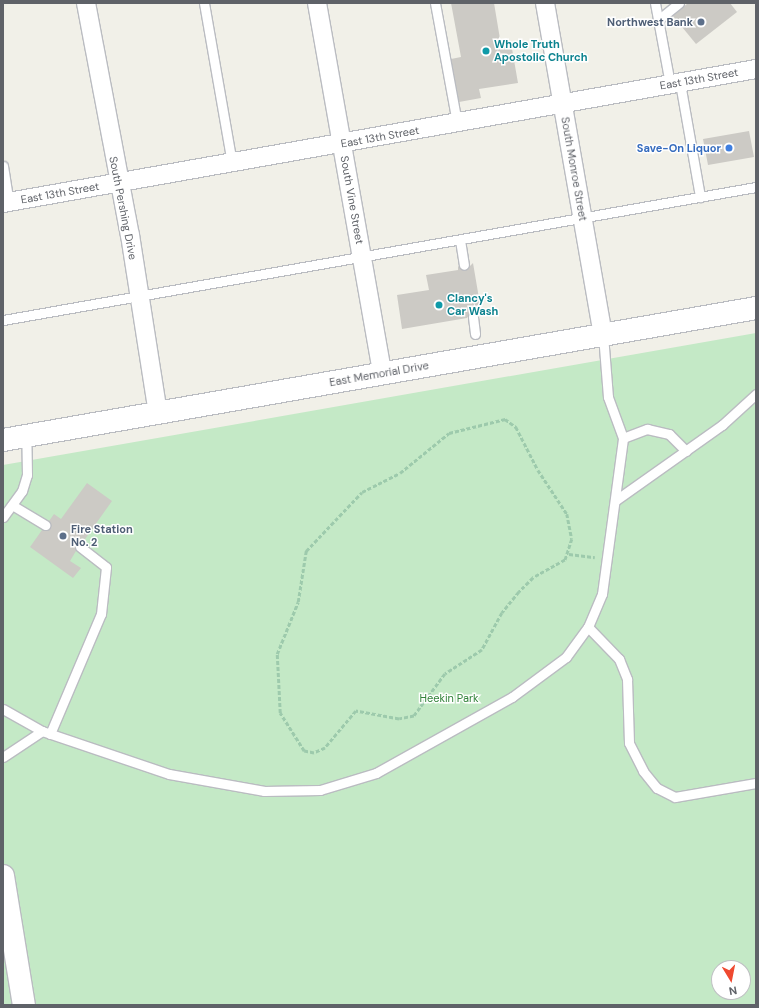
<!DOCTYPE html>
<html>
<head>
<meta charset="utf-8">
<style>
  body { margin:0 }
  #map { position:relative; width:759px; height:1008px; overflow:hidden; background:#f1f0e8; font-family:"DM Sans",sans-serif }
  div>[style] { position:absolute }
  .green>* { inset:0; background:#c4e9c6 }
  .building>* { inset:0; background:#cccac5 }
  .path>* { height:2.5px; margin-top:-1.25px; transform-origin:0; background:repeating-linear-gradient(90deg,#9dcaac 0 4px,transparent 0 6px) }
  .roads { filter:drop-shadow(1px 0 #babcc1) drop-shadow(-1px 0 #babcc1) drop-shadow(0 1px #babcc1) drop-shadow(0 -1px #babcc1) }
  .lane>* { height:9px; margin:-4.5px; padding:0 4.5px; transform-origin:4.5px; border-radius:4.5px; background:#fff }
  .street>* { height:18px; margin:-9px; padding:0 9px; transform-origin:9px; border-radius:9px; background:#fff }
  .secondary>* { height:22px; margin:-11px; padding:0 11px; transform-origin:11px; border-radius:11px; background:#fff }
  .dots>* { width:11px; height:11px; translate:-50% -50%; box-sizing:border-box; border:2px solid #fff; border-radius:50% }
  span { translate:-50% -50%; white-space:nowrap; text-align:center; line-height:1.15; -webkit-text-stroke:3px #fff; paint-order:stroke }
  .service-label { font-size:11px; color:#4e5e75; font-weight:700 }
  .right { translate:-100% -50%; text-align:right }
  .left { translate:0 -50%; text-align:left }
  .culture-label { font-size:11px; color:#0d838f; font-weight:700 }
  .street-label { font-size:11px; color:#5f6268 }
  .shop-label { font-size:11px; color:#366cbe; font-weight:700 }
  .park-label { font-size:11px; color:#32833a }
  .frame { position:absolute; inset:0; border:4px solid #5f6268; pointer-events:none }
  .north { position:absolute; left:711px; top:960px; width:40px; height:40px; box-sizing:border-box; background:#fff; border:1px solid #bfc0c3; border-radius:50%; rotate:170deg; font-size:11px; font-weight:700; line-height:16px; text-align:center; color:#5f6268 }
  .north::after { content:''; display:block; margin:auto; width:14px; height:18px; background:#ef4930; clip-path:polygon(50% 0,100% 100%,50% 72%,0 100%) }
</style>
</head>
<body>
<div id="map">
  <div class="green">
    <i style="clip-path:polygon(evenodd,756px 333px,756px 1005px,3px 1005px,3px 465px,756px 333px,719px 968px,743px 968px,743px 992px,719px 992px,719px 968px)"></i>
  </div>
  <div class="building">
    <i style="clip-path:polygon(451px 3px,494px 3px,501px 45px,511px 43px,518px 83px,479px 89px,481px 98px,459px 102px,451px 59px,461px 57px)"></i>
    <i style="clip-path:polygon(688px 3px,730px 3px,737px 12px,696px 44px,673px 16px)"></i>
    <i style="clip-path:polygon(749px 131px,754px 157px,708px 165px,703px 139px)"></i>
    <i style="clip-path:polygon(473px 263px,482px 316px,472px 311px,467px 318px,402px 329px,397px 295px,429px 290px,426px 275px,458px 270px,458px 266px,465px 271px)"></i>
    <i style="clip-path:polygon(87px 483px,112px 501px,83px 542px,75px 544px,76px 551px,70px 561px,81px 568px,73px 578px,30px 547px,42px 530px,50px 528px,49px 521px,54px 514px,61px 519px)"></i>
  </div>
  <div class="path">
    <i style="left:505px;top:419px;width:14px;rotate:36deg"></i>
    <i style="left:516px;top:427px;width:48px;rotate:62.9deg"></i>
    <i style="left:538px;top:470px;width:53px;rotate:56.6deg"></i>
    <i style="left:567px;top:514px;width:25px;rotate:79deg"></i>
    <i style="left:572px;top:539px;width:22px;rotate:108deg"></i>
    <i style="left:565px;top:560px;width:37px;rotate:151deg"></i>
    <i style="left:533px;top:578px;width:20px;rotate:135deg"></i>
    <i style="left:519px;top:592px;width:27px;rotate:129deg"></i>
    <i style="left:502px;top:613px;width:42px;rotate:118.4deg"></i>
    <i style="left:482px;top:650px;width:44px;rotate:147deg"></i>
    <i style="left:445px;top:674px;width:52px;rotate:126.4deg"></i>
    <i style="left:414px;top:716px;width:15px;rotate:169deg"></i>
    <i style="left:399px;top:719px;width:44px;rotate:-169.5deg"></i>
    <i style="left:356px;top:711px;width:48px;rotate:130deg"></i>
    <i style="left:325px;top:748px;width:12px;rotate:156deg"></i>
    <i style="left:314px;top:753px;width:10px;rotate:-169deg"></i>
    <i style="left:304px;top:751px;width:45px;rotate:-122.3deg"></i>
    <i style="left:280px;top:713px;width:59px;rotate:-92.9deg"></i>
    <i style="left:277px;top:654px;width:56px;rotate:-68deg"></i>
    <i style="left:298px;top:602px;width:52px;rotate:-81.1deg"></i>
    <i style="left:306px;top:551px;width:81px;rotate:-46.5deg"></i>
    <i style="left:362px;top:492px;width:42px;rotate:-26.6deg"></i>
    <i style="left:400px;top:473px;width:63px;rotate:-39.2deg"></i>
    <i style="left:449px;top:433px;width:58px;rotate:-14deg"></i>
    <i style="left:569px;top:554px;width:26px;rotate:7deg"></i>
  </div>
  <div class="roads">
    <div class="lane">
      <i style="left:204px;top:3px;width:162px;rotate:80.1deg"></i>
      <i style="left:435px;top:3px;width:122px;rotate:79.6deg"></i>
      <i style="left:655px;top:3px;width:82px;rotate:79.5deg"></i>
      <i style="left:658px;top:20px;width:27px;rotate:-39deg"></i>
      <i style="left:680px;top:83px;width:116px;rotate:80deg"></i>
      <i style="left:3px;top:166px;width:36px;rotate:81deg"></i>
      <i style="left:460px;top:240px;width:25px;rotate:81deg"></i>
      <i style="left:473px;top:317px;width:17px;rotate:83deg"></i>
      <i style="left:3px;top:320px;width:765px;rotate:-10.02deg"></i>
      <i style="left:623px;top:438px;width:26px;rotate:-21deg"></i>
      <i style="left:647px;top:429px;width:23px;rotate:13deg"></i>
      <i style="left:669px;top:434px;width:24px;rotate:45deg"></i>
      <i style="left:616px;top:500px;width:130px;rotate:-35.3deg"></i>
      <i style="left:722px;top:425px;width:46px;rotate:-42.4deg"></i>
      <i style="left:12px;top:505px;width:39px;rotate:31deg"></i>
      <i style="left:3px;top:517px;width:32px;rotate:-54deg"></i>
      <i style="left:22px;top:491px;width:17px;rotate:-73deg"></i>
      <i style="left:27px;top:475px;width:39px;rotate:-91deg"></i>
      <i style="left:588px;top:627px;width:45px;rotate:45.9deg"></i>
      <i style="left:619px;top:659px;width:22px;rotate:68deg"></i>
      <i style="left:627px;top:679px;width:64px;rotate:88.2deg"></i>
      <i style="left:629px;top:743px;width:31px;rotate:63deg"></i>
      <i style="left:643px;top:771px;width:22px;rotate:51deg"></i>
      <i style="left:657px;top:788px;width:20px;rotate:27deg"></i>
      <i style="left:675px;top:797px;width:82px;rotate:-9.8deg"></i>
      <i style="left:3px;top:709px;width:45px;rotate:29.4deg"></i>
      <i style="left:42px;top:731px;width:134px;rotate:18.7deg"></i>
      <i style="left:169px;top:774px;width:97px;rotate:10.1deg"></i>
      <i style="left:264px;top:791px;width:56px;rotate:-1deg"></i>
      <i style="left:320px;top:790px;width:59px;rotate:-16.9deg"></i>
      <i style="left:376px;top:773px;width:156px;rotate:-29.2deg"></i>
      <i style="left:512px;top:697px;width:67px;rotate:-36.5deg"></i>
      <i style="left:566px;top:657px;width:37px;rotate:-54deg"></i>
      <i style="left:588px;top:627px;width:36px;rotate:-67deg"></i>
      <i style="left:602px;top:594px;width:157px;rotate:-82.3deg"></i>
      <i style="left:623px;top:438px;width:44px;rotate:-110.1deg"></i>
      <i style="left:608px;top:397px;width:62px;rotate:-94.6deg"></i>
      <i style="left:50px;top:734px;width:130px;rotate:-67deg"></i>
      <i style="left:101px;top:614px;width:47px;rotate:-83.9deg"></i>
      <i style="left:106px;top:567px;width:33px;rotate:-142deg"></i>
      <i style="left:3px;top:757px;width:47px;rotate:-33.7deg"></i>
    </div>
    <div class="street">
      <i style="left:86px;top:3px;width:236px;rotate:79.3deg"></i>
      <i style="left:130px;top:235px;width:180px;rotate:81.1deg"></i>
      <i style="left:317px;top:3px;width:376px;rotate:80deg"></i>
      <i style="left:545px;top:3px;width:336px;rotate:80.1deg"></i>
      <i style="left:3px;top:203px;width:765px;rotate:-10.09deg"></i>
    </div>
    <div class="secondary">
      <i style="left:3px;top:440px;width:764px;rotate:-9.94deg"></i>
      <i style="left:3px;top:876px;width:131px;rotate:80.8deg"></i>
    </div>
  </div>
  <div class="dots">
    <i style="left:701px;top:22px;background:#5c6f8a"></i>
    <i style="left:486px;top:51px;background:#0f9aa8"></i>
    <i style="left:729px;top:148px;background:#3f7fe0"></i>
    <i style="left:439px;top:305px;background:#0f9aa8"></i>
    <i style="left:63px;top:536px;background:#5c6f8a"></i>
  </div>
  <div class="service-label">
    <span class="right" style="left:693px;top:22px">Northwest Bank</span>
    <span class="left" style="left:71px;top:536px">Fire Station<br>No. 2</span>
  </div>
  <div class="culture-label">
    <span class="left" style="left:494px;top:51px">Whole Truth<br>Apostolic Church</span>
    <span class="left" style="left:447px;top:305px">Clancy's<br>Car Wash</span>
  </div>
  <div class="street-label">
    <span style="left:699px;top:79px;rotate:-10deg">East 13th Street</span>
    <span style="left:380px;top:137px;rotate:-10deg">East 13th Street</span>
    <span style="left:574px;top:169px;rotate:80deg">South Monroe Street</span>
    <span style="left:60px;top:193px;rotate:-10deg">East 13th Street</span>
    <span style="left:352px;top:200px;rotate:80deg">South Vine Street</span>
    <span style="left:123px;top:208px;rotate:79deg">South Pershing Drive</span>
    <span style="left:379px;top:374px;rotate:-10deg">East Memorial Drive</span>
  </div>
  <div class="shop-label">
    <span class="right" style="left:721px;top:148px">Save-On Liquor</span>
  </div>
  <div class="park-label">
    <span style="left:449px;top:698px">Heekin Park</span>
  </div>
  <div class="frame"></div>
  <div class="north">N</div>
</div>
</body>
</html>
